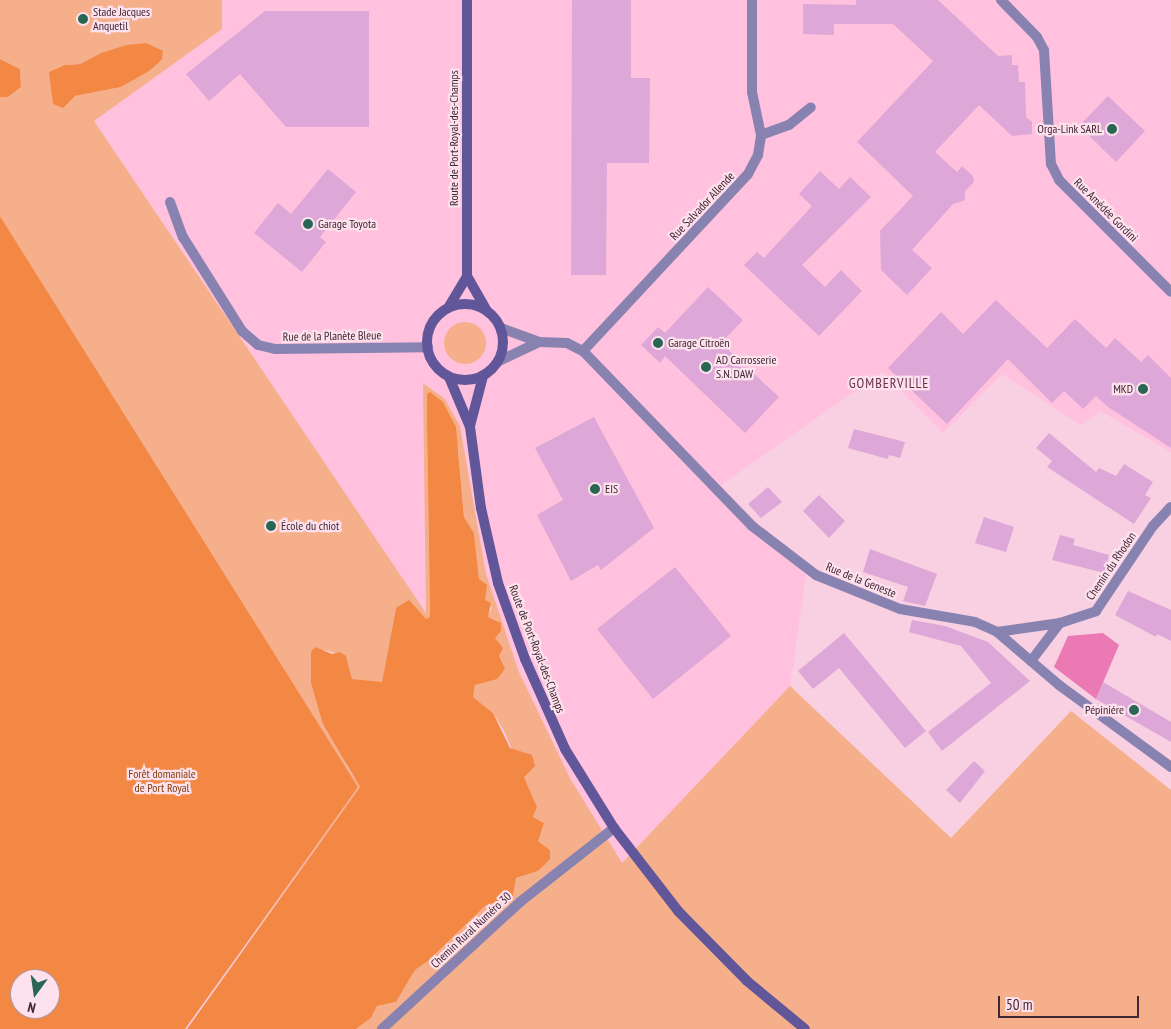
<!DOCTYPE html>
<html>
<head>
<meta charset="utf-8">
<style>
  body { margin:0 }
  #map { position:relative; width:1171px; height:1029px; overflow:hidden; background:#f9cfe2; font-family:"PT Sans Narrow",sans-serif }
  div>[style] { position:absolute }
  .built>* { inset:0; background:#ffc1dd }
  .green>* { inset:0; background:#f5b08b }
  .round { border-radius:50% }
  .forest>* { inset:0; background:#f38744 }
  .water>* { inset:0; background:#eb79b3 }
  .building>* { inset:0; background:#dda8d8 }
  .street>* { height:10px; margin:-5px; padding:0 5px; transform-origin:5px; border-radius:5px; background:#8882b1 }
  .secondary>* { height:10px; margin:-5px; padding:0 5px; transform-origin:5px; border-radius:5px; background:#615699 }
  .secondary>.ring { margin:-5px; padding:0; box-sizing:content-box; background:none; border:10px solid #615699; border-radius:50% }
  .dots>* { width:14px; height:14px; translate:-50% -50%; box-sizing:border-box; border:2px solid #fde1ed; border-radius:50% }
  span { translate:-50% -50%; white-space:nowrap; text-align:center; line-height:1.15; -webkit-text-stroke:4.5px #fde1ed; paint-order:stroke }
  .poi-label { font-size:12px; color:#412733 }
  .left { translate:0 -50%; text-align:left }
  .right { translate:-100% -50%; text-align:right }
  .street-label { font-size:12px; color:#412733 }
  .park-label { font-size:12px; color:#813c0b }
  .neighbourhood-label { font-size:14px; color:#68304d; letter-spacing:1px }
  .north { position:absolute; left:10px; top:969px; width:50px; height:50px; box-sizing:border-box; background:#fde1ed; border:1px solid #b297a3; border-radius:50%; rotate:194deg; font-size:14px; font-weight:700; line-height:20px; text-align:center; color:#412733 }
  .north::after { content:''; display:block; margin:auto; width:18px; height:22px; background:#296754; clip-path:polygon(50% 0,100% 100%,50% 72%,0 100%) }
  .scale { position:absolute; left:998px; top:996px; width:141px; height:22px; box-sizing:border-box; border:2px solid #412733; border-top:0; padding-left:6px; font-size:15px; line-height:18px; white-space:nowrap; color:#412733; -webkit-text-stroke:4px #fde1ed; paint-order:stroke }
</style>
</head>
<body>
<div id="map">
  <div class="built">
    <i style="clip-path:polygon(222px 0,1171px 0,1171px 452px,1100px 411px,1081px 425px,1002px 374px,943px 433px,882px 372px,721px 485px,806px 575px,790px 686px,622px 863px,570px 778px,519px 672px,486px 574px,460px 426px,445px 399px,424px 383px,426px 614px,94px 121px,221px 29px)"></i>
  </div>
  <div class="green">
    <i style="clip-path:polygon(evenodd,0 0,222px 0,222px 29px,94px 121px,426px 613px,423px 383px,445px 399px,460px 426px,486px 574px,519px 672px,570px 778px,622px 863px,790px 686px,951px 838px,1071px 711px,1171px 790px,1171px 1029px,356px 1029px,371px 1018px,377px 1006px,396px 1002px,415px 970px,428px 961px,485px 906px,513px 896px,516px 878px,538px 871px,550px 850px,537px 840px,544px 823px,533px 817px,537px 807px,504px 731px,493px 713px,473px 697px,475px 685px,490px 679px,499px 656px,495px 638px,496px 620px,487px 617px,492px 608px,485px 600px,479px 579px,474px 533px,464px 517px,458px 447px,427px 423px,430px 617px,426px 620px,396px 608px,382px 683px,352px 679px,346px 656px,324px 650px,347px 766px,360px 787px,185px 1029px,358px 787px,0 216px,0 97px,8px 97px,21px 87px,20px 69px,0 59px,0 0,163px 51px,162px 61px,121px 87px,75px 96px,65px 65px,80px 64px,101px 53px,163px 51px)"></i>
    <i class="round" style="left:444px;top:322px;width:42px;height:42px"></i>
  </div>
  <div class="forest">
    <i style="clip-path:polygon(146px 43px,163px 51px,162px 60px,149px 71px,121px 87px,75px 96px,63px 108px,53px 104px,49px 72px,65px 65px,80px 64px,101px 53px,127px 45px)"></i>
    <i style="clip-path:polygon(0 59px,20px 69px,21px 87px,8px 97px,0 97px)"></i>
    <i style="clip-path:polygon(evenodd,0 216px,358px 787px,185px 1029px,0 1029px,0 216px,20px 979px,50px 979px,50px 1009px,20px 1009px,20px 979px)"></i>
    <i style="clip-path:polygon(430px 392px,443px 402px,456px 427px,464px 517px,474px 533px,479px 579px,487px 585px,485px 600px,491px 603px,488px 617px,501px 623px,501px 631px,495px 638px,503px 648px,499px 656px,505px 669px,497px 679px,475px 685px,473px 697px,493px 713px,510px 748px,532px 755px,535px 766px,524px 777px,537px 807px,533px 817px,544px 823px,538px 841px,550px 850px,550px 859px,538px 871px,516px 878px,513px 896px,485px 906px,428px 961px,415px 970px,396px 1002px,377px 1006px,371px 1018px,356px 1029px,187px 1029px,360px 787px,323px 724px,311px 683px,311px 652px,315px 647px,332px 654px,340px 652px,346px 656px,352px 679px,382px 682px,396px 608px,409px 600px,426px 619px,430px 617px,427px 423px,427px 394px)"></i>
  </div>
  <div class="water">
    <i style="clip-path:polygon(1103px 633px,1119px 645px,1096px 699px,1054px 667px,1068px 636px)"></i>
  </div>
  <div class="building">
    <i style="clip-path:polygon(572px 0,631px 0,631px 78px,650px 78px,649px 163px,607px 163px,606px 275px,571px 275px)"></i>
    <i style="clip-path:polygon(856px 0,938px 0,998px 56px,1012px 55px,1012px 65px,1018px 65px,1019px 82px,1025px 82px,1026px 117px,1032px 122px,1032px 134px,1012px 136px,979px 105px,935px 152px,957px 172px,962px 166px,973px 176px,974px 182px,965px 191px,965px 200px,953px 204px,912px 250px,932px 268px,907px 295px,881px 270px,880px 231px,913px 196px,857px 142px,933px 61px,893px 24px,834px 24px,834px 35px,803px 34px,803px 4px,856px 5px)"></i>
    <i style="clip-path:polygon(265px 11px,369px 11px,369px 127px,286px 127px,240px 74px,209px 101px,186px 74px)"></i>
    <i style="clip-path:polygon(1108px 96px,1145px 131px,1116px 162px,1079px 126px)"></i>
    <i style="clip-path:polygon(328px 169px,356px 192px,320px 237px,326px 242px,302px 272px,254px 233px,278px 203px,291px 214px)"></i>
    <i style="clip-path:polygon(820px 171px,839px 189px,850px 177px,871px 197px,802px 265px,825px 287px,841px 270px,862px 291px,819px 336px,744px 265px,757px 252px,764px 258px,812px 206px,799px 194px)"></i>
    <i style="clip-path:polygon(708px 287px,743px 320px,721px 343px,779px 397px,745px 433px,665px 356px,660px 363px,641px 345px,658px 327px,665px 333px)"></i>
    <i style="clip-path:polygon(996px 300px,1047px 348px,1075px 319px,1106px 348px,1115px 338px,1141px 362px,1148px 355px,1171px 378px,1171px 448px,1108px 407px,1096px 396px,1083px 409px,1064px 391px,1052px 403px,1008px 359px,947px 424px,888px 368px,941px 312px,963px 334px)"></i>
    <i style="clip-path:polygon(594px 417px,654px 528px,601px 570px,598px 565px,571px 581px,537px 515px,563px 500px,535px 448px)"></i>
    <i style="clip-path:polygon(854px 429px,905px 442px,900px 458px,889px 455px,888px 459px,848px 448px)"></i>
    <i style="clip-path:polygon(1049px 433px,1096px 472px,1099px 468px,1116px 476px,1124px 464px,1153px 482px,1145px 495px,1151px 498px,1134px 524px,1047px 467px,1052px 461px,1036px 448px)"></i>
    <i style="clip-path:polygon(768px 487px,782px 502px,761px 518px,748px 504px)"></i>
    <i style="clip-path:polygon(819px 495px,845px 521px,829px 538px,803px 511px)"></i>
    <i style="clip-path:polygon(984px 517px,1014px 527px,1006px 552px,975px 543px)"></i>
    <i style="clip-path:polygon(1060px 535px,1075px 539px,1073px 545px,1109px 555px,1105px 573px,1052px 560px)"></i>
    <i style="clip-path:polygon(870px 549px,937px 574px,925px 606px,903px 601px,908px 587px,863px 572px)"></i>
    <i style="clip-path:polygon(675px 567px,731px 636px,653px 699px,597px 629px)"></i>
    <i style="clip-path:polygon(1128px 591px,1171px 610px,1171px 641px,1157px 634px,1156px 637px,1115px 615px)"></i>
    <i style="clip-path:polygon(912px 620px,945px 626px,988px 642px,1030px 681px,942px 751px,928px 732px,991px 683px,961px 646px,909px 632px)"></i>
    <i style="clip-path:polygon(844px 633px,926px 731px,905px 748px,839px 668px,813px 689px,798px 671px)"></i>
    <i style="clip-path:polygon(1103px 682px,1171px 722px,1171px 742px,1096px 699px)"></i>
    <i style="clip-path:polygon(974px 761px,985px 771px,960px 803px,946px 790px)"></i>
  </div>
  <div class="street">
    <i style="left:1001px;top:0;width:52px;rotate:45.8deg"></i>
    <i style="left:1037px;top:37px;width:15px;rotate:62deg"></i>
    <i style="left:1044px;top:50px;width:114px;rotate:86.5deg"></i>
    <i style="left:1051px;top:164px;width:18px;rotate:63deg"></i>
    <i style="left:1059px;top:180px;width:158px;rotate:45deg"></i>
    <i style="left:761px;top:135px;width:30px;rotate:-20deg"></i>
    <i style="left:789px;top:125px;width:28px;rotate:-39deg"></i>
    <i style="left:170px;top:202px;width:37px;rotate:70deg"></i>
    <i style="left:183px;top:237px;width:111px;rotate:57.9deg"></i>
    <i style="left:242px;top:331px;width:21px;rotate:41deg"></i>
    <i style="left:258px;top:345px;width:17px;rotate:13deg"></i>
    <i style="left:275px;top:349px;width:153px;rotate:-0.7deg"></i>
    <i style="left:501px;top:328px;width:40px;rotate:20.2deg"></i>
    <i style="left:539px;top:342px;width:28px;rotate:2deg"></i>
    <i style="left:567px;top:343px;width:18px;rotate:27deg"></i>
    <i style="left:583px;top:351px;width:243px;rotate:46deg"></i>
    <i style="left:752px;top:526px;width:81px;rotate:37.4deg"></i>
    <i style="left:816px;top:575px;width:91px;rotate:22deg"></i>
    <i style="left:900px;top:609px;width:76px;rotate:9.8deg"></i>
    <i style="left:975px;top:622px;width:24px;rotate:24deg"></i>
    <i style="left:997px;top:632px;width:82px;rotate:40.5deg"></i>
    <i style="left:1059px;top:685px;width:139px;rotate:36.2deg"></i>
    <i style="left:583px;top:351px;width:242px;rotate:-47deg"></i>
    <i style="left:748px;top:174px;width:21px;rotate:-62deg"></i>
    <i style="left:758px;top:155px;width:20px;rotate:-81deg"></i>
    <i style="left:761px;top:135px;width:44px;rotate:-101.8deg"></i>
    <i style="left:752px;top:92px;width:92px;rotate:-90deg"></i>
    <i style="left:499px;top:361px;width:44px;rotate:-25.4deg"></i>
    <i style="left:997px;top:632px;width:64px;rotate:-8.1deg"></i>
    <i style="left:1060px;top:623px;width:38px;rotate:-18deg"></i>
    <i style="left:1096px;top:611px;width:102px;rotate:-56.2deg"></i>
    <i style="left:1153px;top:526px;width:26px;rotate:-47deg"></i>
    <i style="left:1031px;top:661px;width:48px;rotate:-52.7deg"></i>
    <i style="left:382px;top:1029px;width:188px;rotate:-42.6deg"></i>
    <i style="left:520px;top:902px;width:120px;rotate:-38.2deg"></i>
  </div>
  <div class="secondary">
    <i style="left:467px;top:0;width:276px;rotate:90deg"></i>
    <i style="left:467px;top:276px;width:40px;rotate:60.3deg"></i>
    <i class="ring" style="left:427px;top:304px;width:66px;height:66px"></i>
    <i style="left:448px;top:308px;width:37px;rotate:-59deg"></i>
    <i style="left:449px;top:377px;width:54px;rotate:67.2deg"></i>
    <i style="left:470px;top:427px;width:82px;rotate:82.3deg"></i>
    <i style="left:481px;top:508px;width:77px;rotate:77.2deg"></i>
    <i style="left:498px;top:583px;width:81px;rotate:70.4deg"></i>
    <i style="left:525px;top:659px;width:98px;rotate:66deg"></i>
    <i style="left:565px;top:749px;width:93px;rotate:58.2deg"></i>
    <i style="left:614px;top:828px;width:106px;rotate:52.3deg"></i>
    <i style="left:679px;top:912px;width:97px;rotate:45.4deg"></i>
    <i style="left:747px;top:981px;width:75px;rotate:39.6deg"></i>
    <i style="left:470px;top:426px;width:52px;rotate:-75.4deg"></i>
  </div>
  <div class="dots">
    <i style="left:83px;top:19px;background:#296754"></i>
    <i style="left:1112px;top:129px;background:#296754"></i>
    <i style="left:308px;top:224px;background:#296754"></i>
    <i style="left:658px;top:343px;background:#296754"></i>
    <i style="left:706px;top:367px;background:#296754"></i>
    <i style="left:1143px;top:389px;background:#296754"></i>
    <i style="left:595px;top:489px;background:#296754"></i>
    <i style="left:271px;top:526px;background:#296754"></i>
    <i style="left:1134px;top:710px;background:#296754"></i>
  </div>
  <div class="poi-label">
    <span class="left" style="left:93px;top:19px">Stade Jacques<br>Anquetil</span>
    <span class="right" style="left:1102px;top:129px">Orga-Link SARL</span>
    <span class="left" style="left:318px;top:224px">Garage Toyota</span>
    <span class="left" style="left:668px;top:343px">Garage Citroën</span>
    <span class="left" style="left:716px;top:367px">AD Carrosserie<br>S.N. DAW</span>
    <span class="right" style="left:1133px;top:389px">MKD</span>
    <span class="left" style="left:605px;top:489px">EIS</span>
    <span class="left" style="left:281px;top:526px">École du chiot</span>
    <span class="right" style="left:1124px;top:710px">Pépiniére</span>
  </div>
  <div class="street-label">
    <span style="left:454px;top:138px;rotate:-90deg">Route de Port-Royal-des-Champs</span>
    <span style="left:702px;top:206px;rotate:-47deg">Rue Salvador Allende</span>
    <span style="left:1106px;top:210px;rotate:45deg">Rue Amédée Gordini</span>
    <span style="left:332px;top:336px;rotate:-1deg">Rue de la Planète Bleue</span>
    <span style="left:1111px;top:566px;rotate:-56deg">Chemin du Rhodon</span>
    <span style="left:861px;top:580px;rotate:22deg">Rue de la Geneste</span>
    <span style="left:537px;top:649px;rotate:69deg">Route de Port-Royal-des-Champs</span>
    <span style="left:471px;top:930px;rotate:-43deg">Chemin Rural Numéro 30</span>
  </div>
  <div class="park-label">
    <span style="left:162px;top:781px">Forêt domaniale<br>de Port Royal</span>
  </div>
  <div class="neighbourhood-label">
    <span style="left:889px;top:383px">GOMBERVILLE</span>
  </div>
  <div class="north">N</div>
  <div class="scale">50 m</div>
</div>
</body>
</html>
